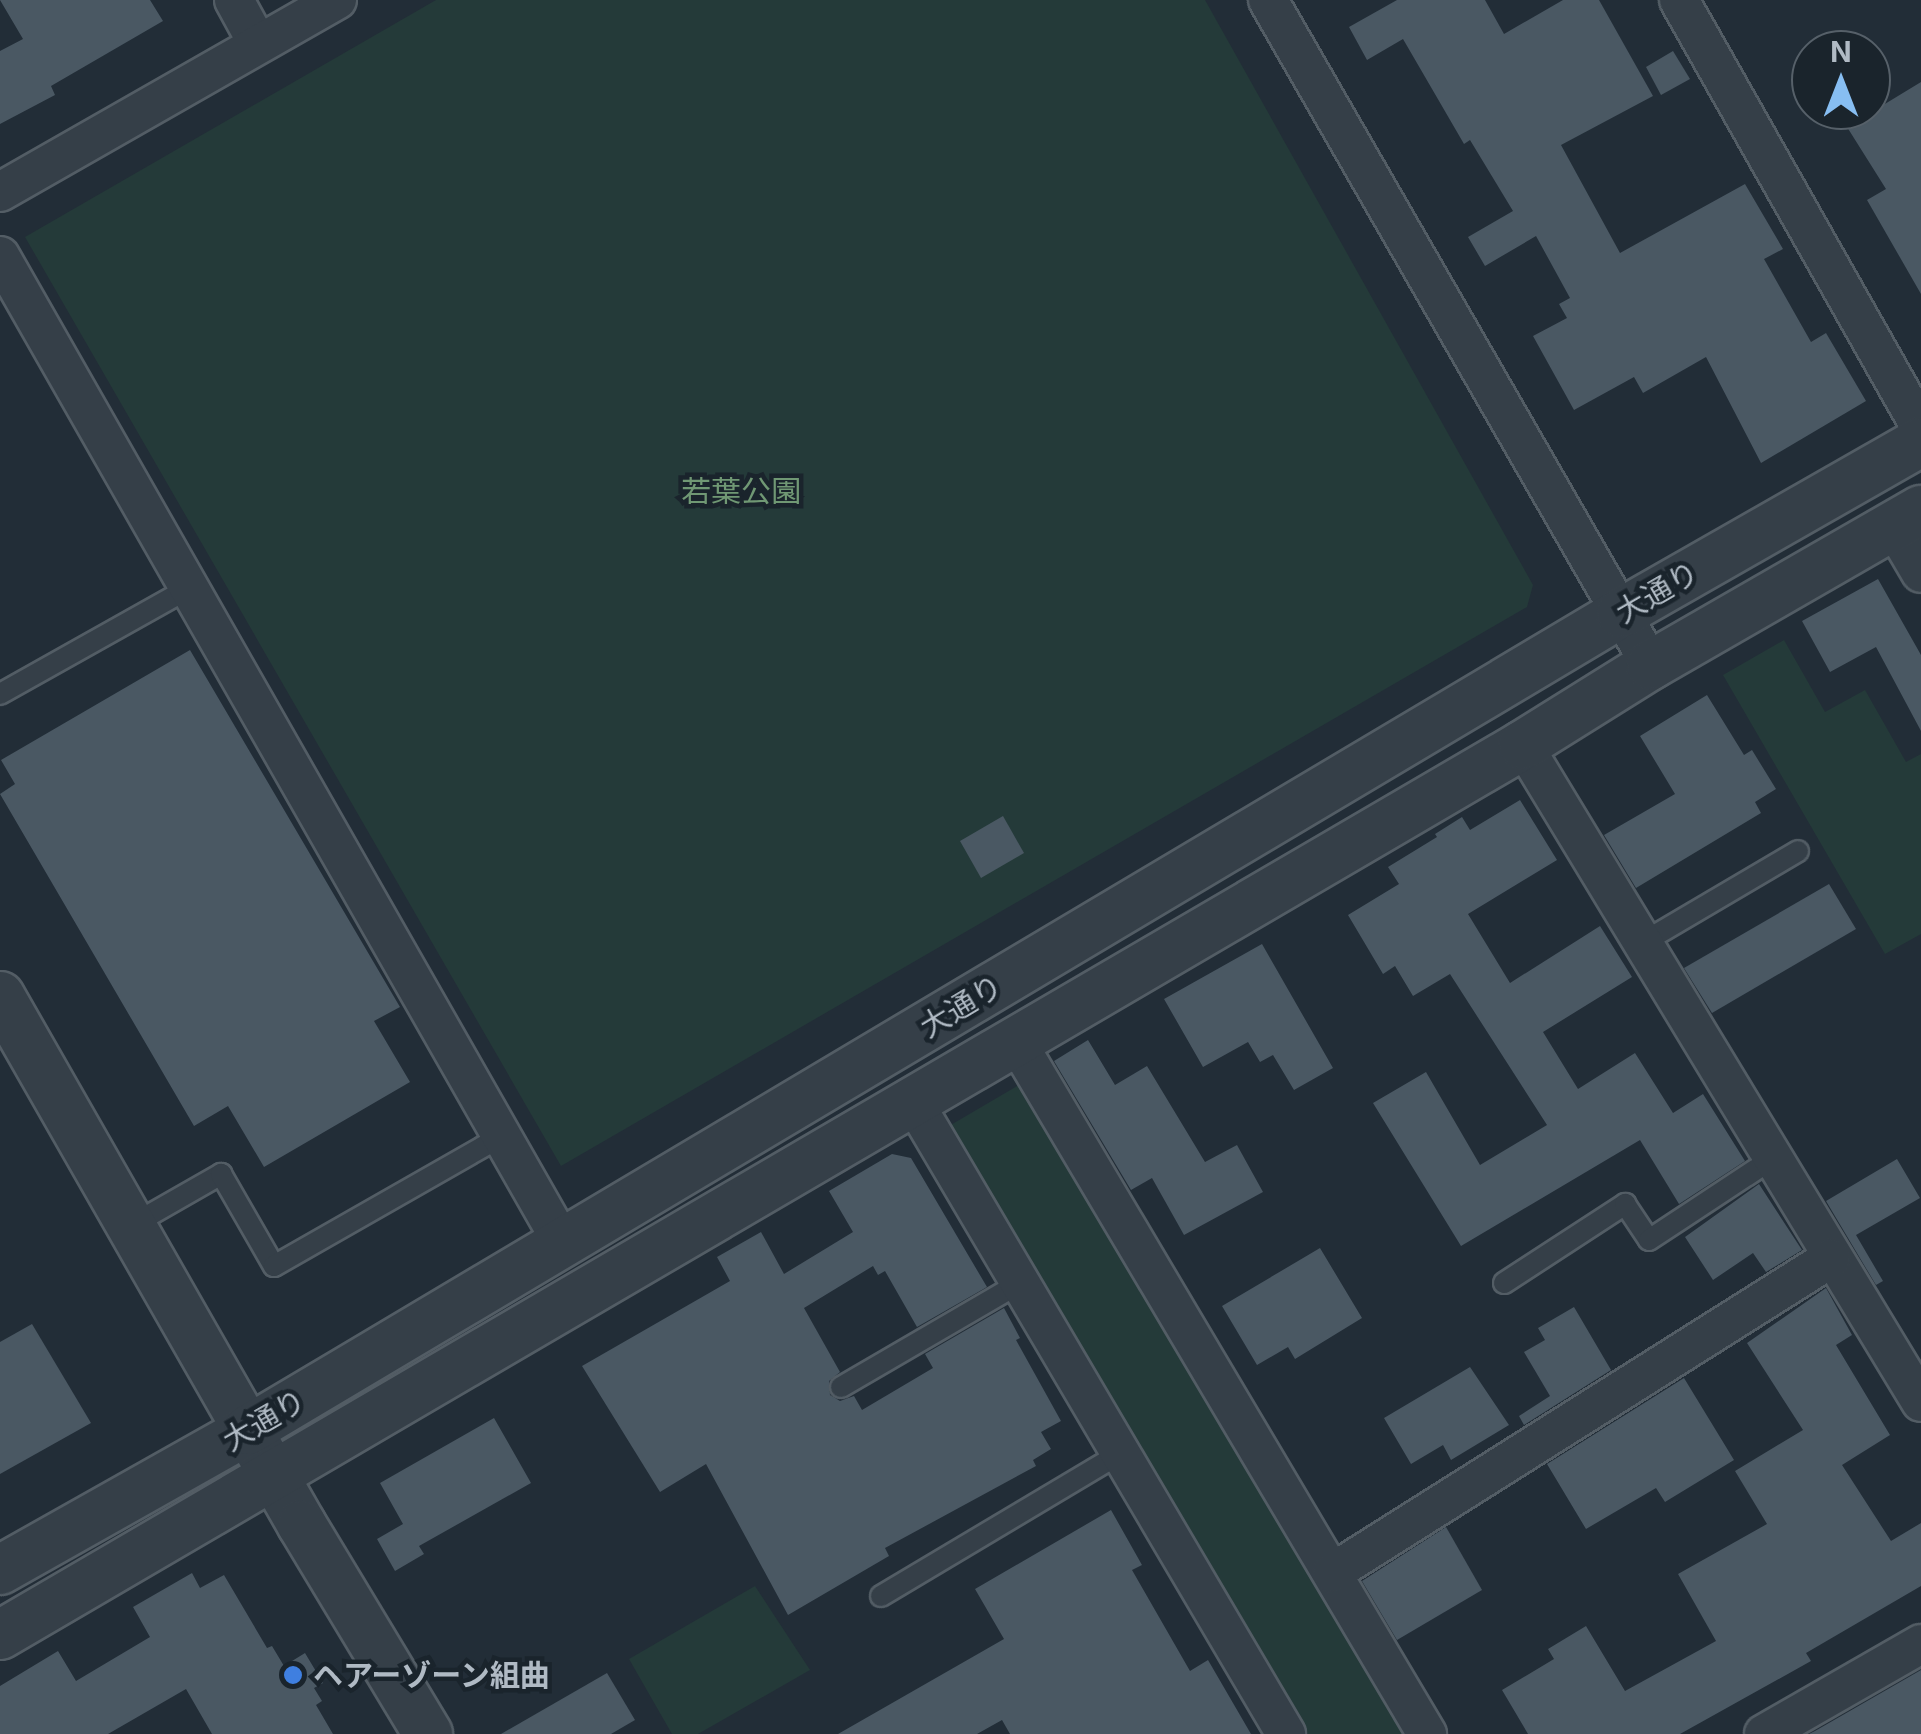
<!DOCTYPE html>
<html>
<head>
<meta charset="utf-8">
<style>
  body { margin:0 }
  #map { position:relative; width:1921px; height:1734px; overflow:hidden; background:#222d37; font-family:Inter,"Noto Sans JP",sans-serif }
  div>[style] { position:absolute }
  .green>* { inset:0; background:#243a39 }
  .building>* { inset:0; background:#4a5863 }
  .roads { filter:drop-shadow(2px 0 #535d65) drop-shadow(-2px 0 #535d65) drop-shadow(0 2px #535d65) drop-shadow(0 -2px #535d65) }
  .service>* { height:20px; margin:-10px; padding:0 10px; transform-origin:10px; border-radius:10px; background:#353f48 }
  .minor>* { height:38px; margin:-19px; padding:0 19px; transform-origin:19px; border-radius:19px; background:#353f48 }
  .tertiary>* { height:48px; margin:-24px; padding:0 24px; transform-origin:24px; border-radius:24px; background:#353f48 }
  .dots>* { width:28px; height:28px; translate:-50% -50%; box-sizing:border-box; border:5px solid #1a242c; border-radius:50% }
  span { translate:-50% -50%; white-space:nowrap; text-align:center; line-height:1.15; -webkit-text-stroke:9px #1a242c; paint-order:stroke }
  .park-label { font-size:30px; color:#709874 }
  .street-label { font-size:30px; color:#b0bac4 }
  .poi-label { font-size:30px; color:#b0bac4; font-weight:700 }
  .left { translate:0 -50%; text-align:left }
  .north { position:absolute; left:1791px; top:30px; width:100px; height:100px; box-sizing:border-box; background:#1a242c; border:2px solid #566069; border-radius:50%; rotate:0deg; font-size:28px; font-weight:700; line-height:40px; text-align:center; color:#b0bac4 }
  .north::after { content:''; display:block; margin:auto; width:35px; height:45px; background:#87bef2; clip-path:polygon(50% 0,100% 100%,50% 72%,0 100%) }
</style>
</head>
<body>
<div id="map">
  <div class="green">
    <i style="clip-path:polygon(436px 0,1205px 0,1533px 585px,1527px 607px,561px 1166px,25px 237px)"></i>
    <i style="clip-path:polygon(1784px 640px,1825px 712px,1865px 690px,1906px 762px,1921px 754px,1921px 934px,1885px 954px,1723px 675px)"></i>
    <i style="clip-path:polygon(1019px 1085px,1407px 1734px,1308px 1734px,949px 1126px)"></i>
    <i style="clip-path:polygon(755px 1586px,810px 1670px,698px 1734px,672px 1734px,629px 1659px)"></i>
  </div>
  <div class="building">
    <i style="clip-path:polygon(0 0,150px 0,163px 21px,51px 86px,55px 95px,0 124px,0 51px,23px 39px)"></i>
    <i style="clip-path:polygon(1397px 0,1485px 0,1504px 34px,1563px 0,1599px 0,1653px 96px,1561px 145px,1620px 253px,1745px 184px,1783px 249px,1764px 259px,1811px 342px,1826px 333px,1866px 401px,1761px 463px,1706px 357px,1643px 393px,1634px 377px,1574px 410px,1533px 336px,1567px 318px,1559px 304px,1570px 298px,1536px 236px,1485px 266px,1468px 237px,1513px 211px,1470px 140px,1464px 144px,1403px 39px,1367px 60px,1349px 27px)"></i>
    <i style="clip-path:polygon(1673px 51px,1690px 79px,1661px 95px,1646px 67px)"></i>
    <i style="clip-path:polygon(1921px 82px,1921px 294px,1867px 200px,1886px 189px,1847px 127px)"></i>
    <i style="clip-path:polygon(1878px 579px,1921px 655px,1921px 731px,1876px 647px,1830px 672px,1802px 621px)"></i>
    <i style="clip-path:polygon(190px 650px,400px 1007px,374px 1021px,410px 1082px,264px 1167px,228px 1106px,194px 1126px,0 794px,15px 784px,1px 760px)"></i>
    <i style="clip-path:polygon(1707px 695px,1744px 755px,1752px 750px,1776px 789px,1755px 802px,1761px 813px,1636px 888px,1604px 835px,1675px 794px,1640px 736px)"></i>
    <i style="clip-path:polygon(1520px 800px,1557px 860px,1468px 914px,1510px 983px,1600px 926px,1632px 977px,1543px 1032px,1578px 1089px,1635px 1053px,1673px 1113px,1703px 1094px,1745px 1161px,1679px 1204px,1640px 1140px,1461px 1246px,1373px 1103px,1426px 1072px,1480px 1165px,1547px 1125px,1450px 974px,1413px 996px,1395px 966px,1383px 974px,1348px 915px,1399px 884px,1388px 867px,1437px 837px,1435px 834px,1462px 817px,1470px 830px)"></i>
    <i style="clip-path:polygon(1003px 816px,1024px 853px,981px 878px,960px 841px)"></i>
    <i style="clip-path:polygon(1829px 884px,1856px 929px,1712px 1013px,1684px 968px)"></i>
    <i style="clip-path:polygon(1262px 944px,1333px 1068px,1294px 1090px,1273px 1055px,1260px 1062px,1248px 1042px,1203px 1067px,1164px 999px)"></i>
    <i style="clip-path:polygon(1088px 1040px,1115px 1085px,1147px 1066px,1205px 1162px,1237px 1145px,1263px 1192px,1184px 1235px,1152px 1178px,1131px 1190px,1054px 1061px)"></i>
    <i style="clip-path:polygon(892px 1154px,911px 1158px,987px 1287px,917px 1327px,885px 1271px,878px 1275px,873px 1266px,804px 1308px,840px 1372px,829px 1381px,830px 1395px,840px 1401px,854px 1396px,862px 1410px,933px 1368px,925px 1354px,1004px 1308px,1020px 1338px,1016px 1340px,1061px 1421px,1041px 1432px,1051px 1449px,1033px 1460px,1036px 1466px,885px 1548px,889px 1556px,788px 1615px,706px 1464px,660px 1492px,582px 1366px,730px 1281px,717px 1257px,761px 1232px,784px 1274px,853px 1232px,829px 1191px)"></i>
    <i style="clip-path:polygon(1897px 1159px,1920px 1198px,1856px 1235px,1883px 1281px,1876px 1285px,1826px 1201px)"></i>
    <i style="clip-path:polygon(1759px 1184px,1802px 1250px,1766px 1272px,1753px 1253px,1713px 1280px,1685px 1237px)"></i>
    <i style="clip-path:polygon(1320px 1248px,1362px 1318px,1295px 1359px,1288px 1347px,1257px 1365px,1222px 1306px)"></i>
    <i style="clip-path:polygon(1826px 1288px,1852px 1335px,1836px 1345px,1890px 1435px,1842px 1465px,1891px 1541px,1921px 1523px,1921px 1586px,1806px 1653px,1811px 1661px,1680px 1734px,1528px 1734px,1502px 1690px,1554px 1659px,1548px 1649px,1586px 1626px,1625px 1691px,1716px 1641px,1678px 1574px,1767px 1524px,1735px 1471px,1803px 1430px,1747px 1343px)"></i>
    <i style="clip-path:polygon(1574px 1307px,1611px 1370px,1524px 1425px,1519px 1416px,1550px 1396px,1524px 1352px,1545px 1340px,1538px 1328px)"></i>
    <i style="clip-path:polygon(32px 1324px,91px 1423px,0 1474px,0 1342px)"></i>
    <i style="clip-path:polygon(1470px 1367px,1509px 1425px,1451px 1460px,1443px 1445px,1411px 1464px,1384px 1418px)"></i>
    <i style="clip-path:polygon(1684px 1378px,1734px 1460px,1665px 1502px,1656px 1488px,1586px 1529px,1547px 1464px)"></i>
    <i style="clip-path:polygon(494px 1418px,531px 1483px,419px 1546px,424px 1554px,395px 1571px,377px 1539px,403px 1524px,380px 1483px)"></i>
    <i style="clip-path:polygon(1111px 1510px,1142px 1565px,1132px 1570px,1190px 1671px,1208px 1660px,1251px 1734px,1010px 1734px,1002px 1720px,977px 1734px,838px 1734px,1004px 1639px,975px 1589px)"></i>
    <i style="clip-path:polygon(1446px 1527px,1482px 1590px,1397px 1640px,1362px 1581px)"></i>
    <i style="clip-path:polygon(192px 1573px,200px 1588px,224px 1575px,267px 1648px,272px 1646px,284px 1666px,305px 1653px,323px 1683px,314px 1688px,322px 1701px,316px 1705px,333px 1734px,212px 1734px,186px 1689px,108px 1734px,0 1734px,0 1686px,58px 1651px,76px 1681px,150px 1637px,133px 1607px)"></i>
    <i style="clip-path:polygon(1921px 1670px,1921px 1734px,1809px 1734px,1815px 1731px)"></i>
    <i style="clip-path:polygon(607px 1673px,635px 1720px,611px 1734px,501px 1734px)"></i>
  </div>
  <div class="roads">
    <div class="service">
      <i style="left:0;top:694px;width:217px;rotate:-29.3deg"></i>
      <i style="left:1642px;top:943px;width:181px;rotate:-30.5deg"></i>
      <i style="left:132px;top:1225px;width:103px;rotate:-29.8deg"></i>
      <i style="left:221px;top:1174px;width:106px;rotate:60.1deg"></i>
      <i style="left:274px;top:1266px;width:262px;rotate:-29.7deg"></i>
      <i style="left:1504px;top:1283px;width:145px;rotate:-33.1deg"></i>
      <i style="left:1625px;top:1204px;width:43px;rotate:56.3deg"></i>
      <i style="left:1649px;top:1240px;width:147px;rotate:-33.4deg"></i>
      <i style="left:841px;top:1387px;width:207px;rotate:-30.2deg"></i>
      <i style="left:881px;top:1596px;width:279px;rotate:-30.8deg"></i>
    </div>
    <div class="minor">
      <i style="left:234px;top:0;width:50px;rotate:61.4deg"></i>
      <i style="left:1268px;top:0;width:767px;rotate:60.06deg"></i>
      <i style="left:1679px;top:0;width:492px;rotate:60.5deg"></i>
      <i style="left:0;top:192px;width:388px;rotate:-29.7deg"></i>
      <i style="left:0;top:256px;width:1137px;rotate:60.32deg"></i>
      <i style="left:1894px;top:527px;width:53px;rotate:59.6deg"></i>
      <i style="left:1523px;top:745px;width:768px;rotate:58.79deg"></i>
      <i style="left:1016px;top:1041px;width:806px;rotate:59.33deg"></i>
      <i style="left:913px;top:1101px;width:735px;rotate:59.49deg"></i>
      <i style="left:1332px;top:1573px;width:590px;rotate:-32.26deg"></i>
      <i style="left:1764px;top:1734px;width:181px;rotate:-29.8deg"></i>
    </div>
    <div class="tertiary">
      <i style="left:0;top:996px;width:609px;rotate:60.28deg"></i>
      <i style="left:302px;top:1525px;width:244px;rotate:58.9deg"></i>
      <i style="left:0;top:1570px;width:285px;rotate:-29.4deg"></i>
      <i style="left:248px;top:1430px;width:1598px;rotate:-30.75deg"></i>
      <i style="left:1621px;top:613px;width:345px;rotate:-29.7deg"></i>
      <i style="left:0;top:1635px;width:1764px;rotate:-30.3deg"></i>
      <i style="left:1523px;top:745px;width:151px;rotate:-32deg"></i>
      <i style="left:1651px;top:665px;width:311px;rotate:-29.9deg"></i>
    </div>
  </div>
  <div class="dots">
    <i style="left:293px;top:1675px;background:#3f7fe0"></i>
  </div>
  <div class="park-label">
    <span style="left:741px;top:491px">若葉公園</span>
  </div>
  <div class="street-label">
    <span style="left:1657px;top:592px;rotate:-30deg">大通り</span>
    <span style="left:961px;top:1006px;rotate:-31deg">大通り</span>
    <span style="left:264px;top:1420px;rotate:-30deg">大通り</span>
  </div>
  <div class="poi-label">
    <span class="left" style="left:313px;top:1675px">ヘアーゾーン組曲</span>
  </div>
  <div class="north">N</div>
</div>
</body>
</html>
